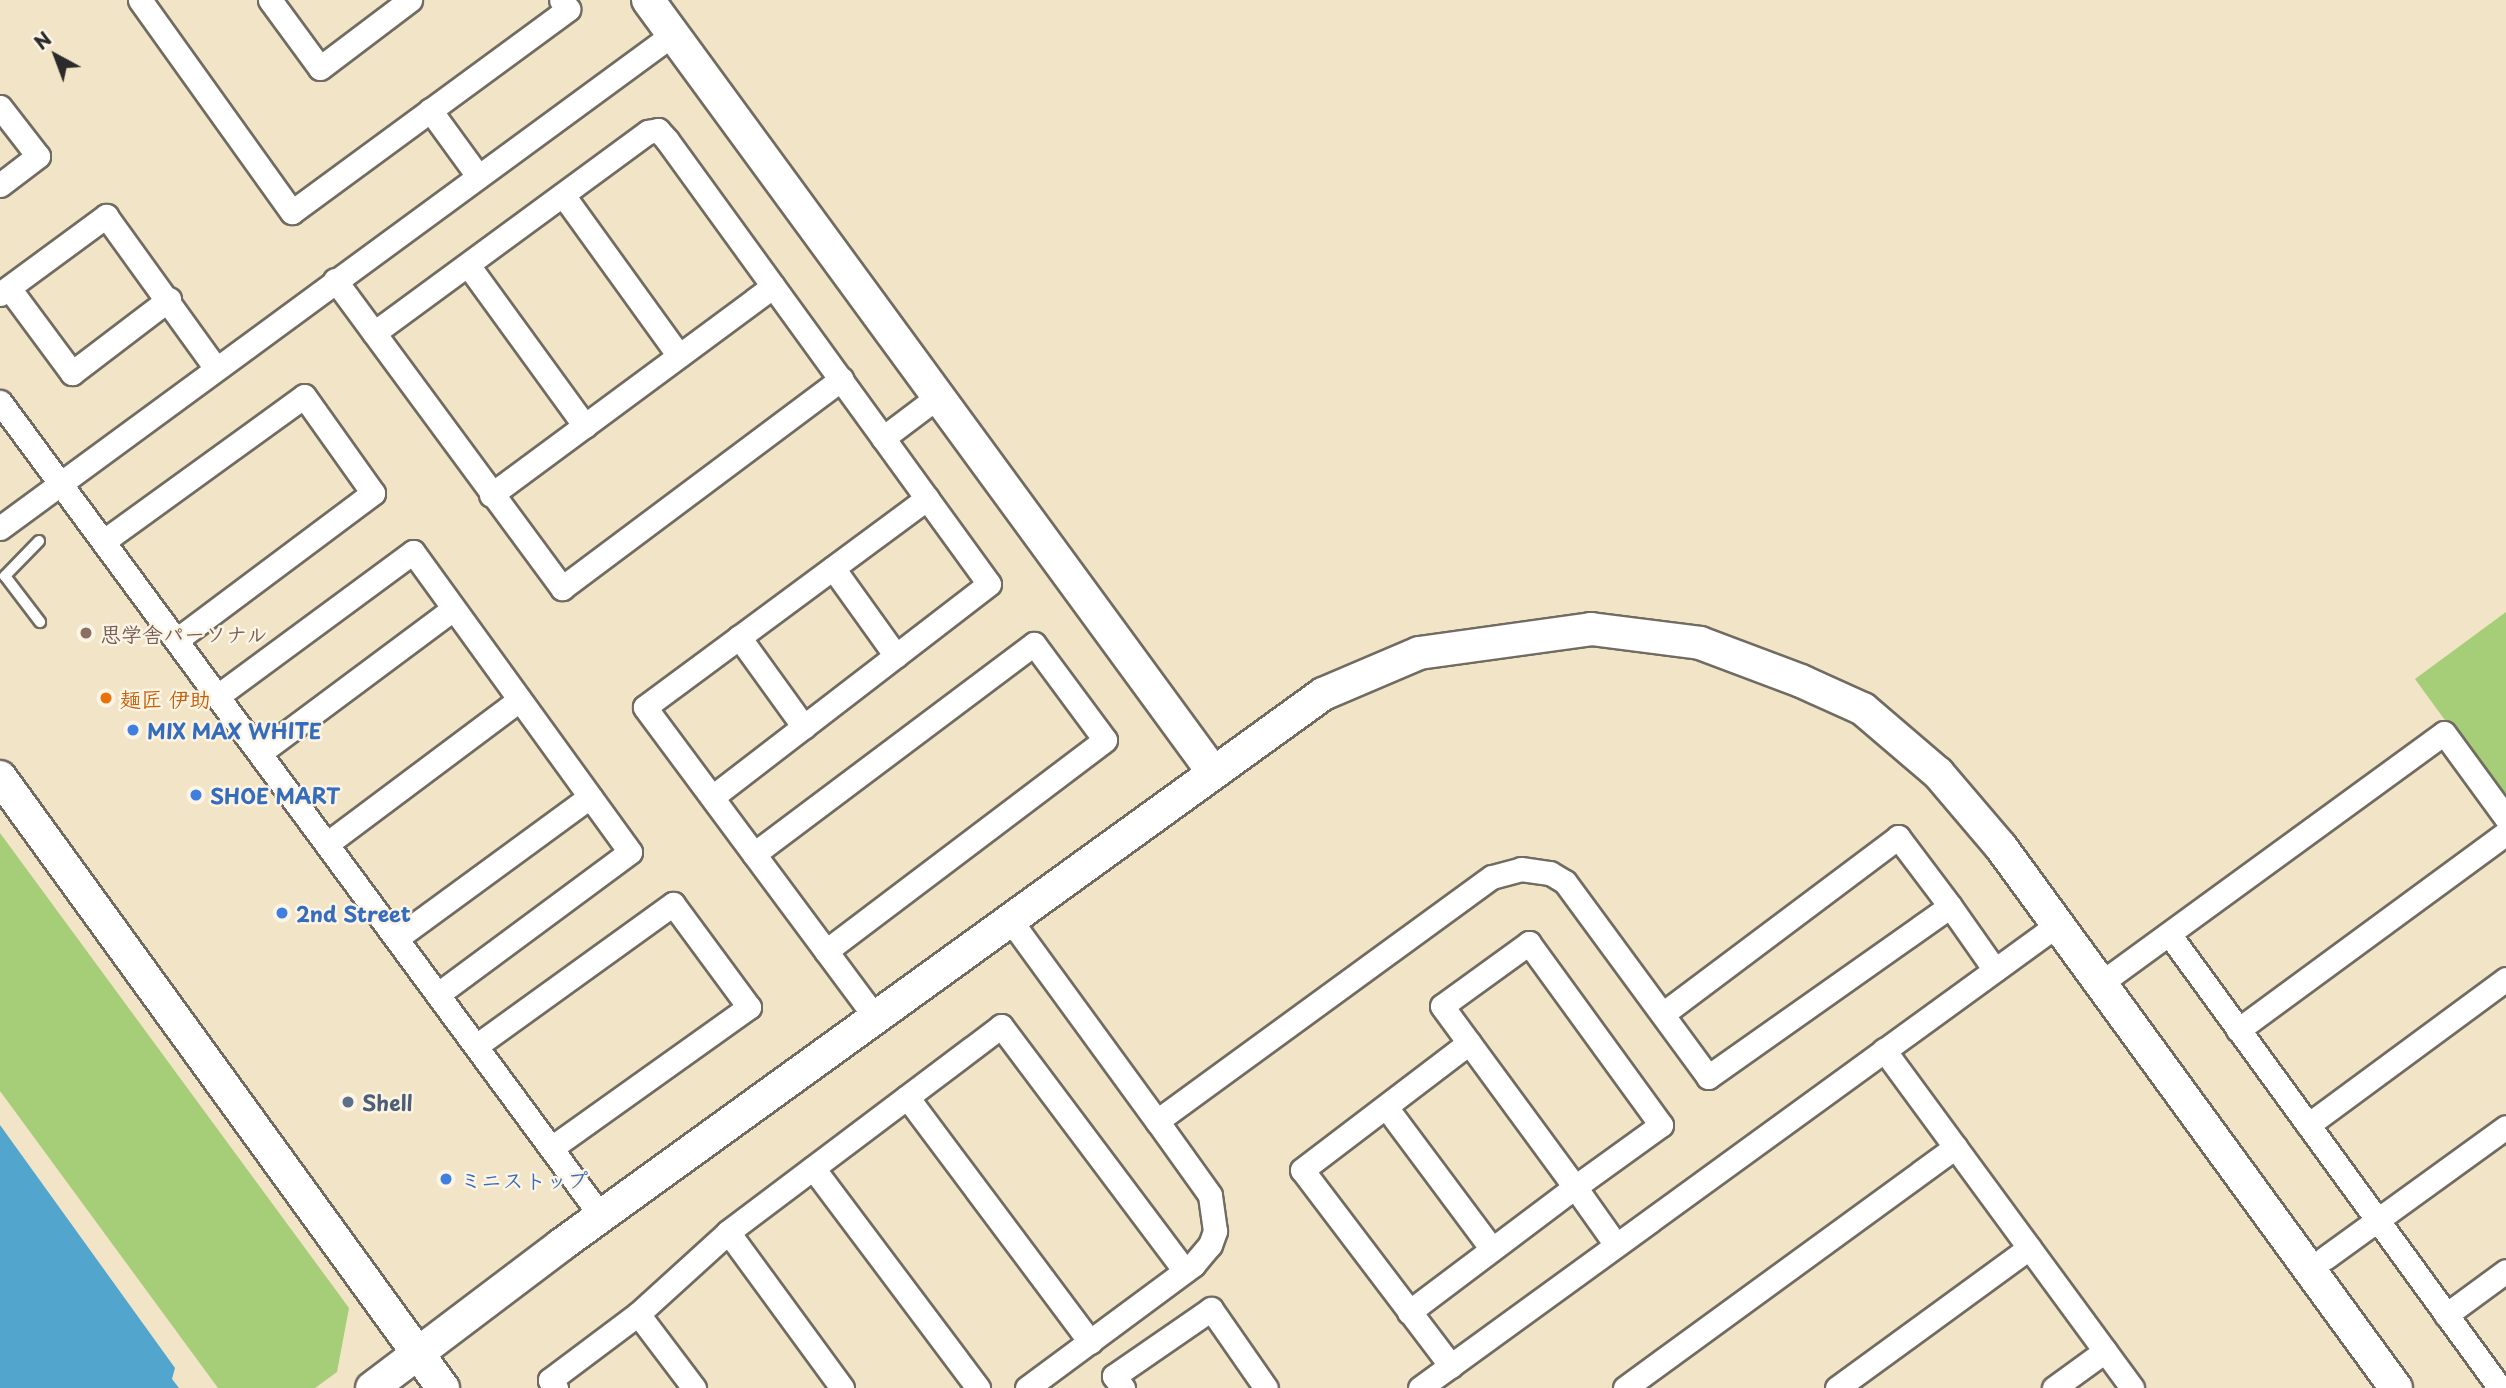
<!DOCTYPE html>
<html>
<head>
<meta charset="utf-8">
<style>
  body { margin:0 }
  #map { position:relative; width:2506px; height:1388px; overflow:hidden; background:#f2e4c7; font-family:"Playpen Sans","Klee One",sans-serif }
  div>[style] { position:absolute }
  .green>* { inset:0; background:#a6cd77 }
  .water>* { inset:0; background:#52a5cd }
  .roads { filter:drop-shadow(2px 0 #716c62) drop-shadow(-2px 0 #716c62) drop-shadow(0 2px #716c62) drop-shadow(0 -2px #716c62) }
  .lane>* { height:10px; margin:-5px; padding:0 5px; transform-origin:5px; border-radius:5px; background:#fff }
  .street>* { height:23px; margin:-11.5px; padding:0 11.5px; transform-origin:11.5px; border-radius:11.5px; background:#fff }
  .secondary>* { height:32px; margin:-16px; padding:0 16px; transform-origin:16px; border-radius:16px; background:#fff }
  .dots>* { width:19px; height:19px; translate:-50% -50%; box-sizing:border-box; border:4px solid #fcf5e5; border-radius:50% }
  span { translate:-50% -50%; white-space:nowrap; text-align:center; line-height:1.15; -webkit-text-stroke:5px #fcf5e5; paint-order:stroke }
  .education-label { font-size:21px; color:#785e54; font-weight:700 }
  .left { translate:0 -50%; text-align:left }
  .food-label { font-size:21px; color:#c56008; font-weight:700 }
  .shop-label { font-size:21px; color:#366cbe; font-weight:700 }
  .service-label { font-size:21px; color:#4e5e75; font-weight:700 }
  .north { position:absolute; left:21px; top:21px; width:70px; height:70px; -webkit-text-stroke:5px #fcf5e5; paint-order:stroke; rotate:319deg; font-size:19px; font-weight:700; line-height:28px; text-align:center; color:#2b2b2b }
  .north::after { content:''; display:block; margin:auto; width:24px; height:32px; background:#2b2b2b; clip-path:polygon(50% 0,100% 100%,50% 72%,0 100%) }
</style>
</head>
<body>
<div id="map">
  <div class="green">
    <i style="clip-path:polygon(2506px 612px,2506px 804px,2415px 679px)"></i>
    <i style="clip-path:polygon(0 833px,349px 1308px,337px 1372px,315px 1388px,218px 1388px,0 1091px)"></i>
  </div>
  <div class="water">
    <i style="clip-path:polygon(0 1125px,175px 1368px,172px 1379px,179px 1388px,0 1388px)"></i>
  </div>
  <div class="roads">
    <div class="lane">
      <i style="left:39px;top:541px;width:49px;rotate:134.2deg"></i>
      <i style="left:5px;top:576px;width:58px;rotate:52.7deg"></i>
    </div>
    <div class="street">
      <i style="left:140px;top:0;width:261px;rotate:54.4deg"></i>
      <i style="left:292px;top:212px;width:343px;rotate:-36.3deg"></i>
      <i style="left:568px;top:9px;width:11px;rotate:-128deg"></i>
      <i style="left:270px;top:0;width:84px;rotate:53.7deg"></i>
      <i style="left:320px;top:68px;width:113px;rotate:-37.1deg"></i>
      <i style="left:0;top:107px;width:62px;rotate:52.2deg"></i>
      <i style="left:38px;top:156px;width:48px;rotate:142.7deg"></i>
      <i style="left:430px;top:110px;width:82px;rotate:54deg"></i>
      <i style="left:563px;top:195px;width:198px;rotate:54.2deg"></i>
      <i style="left:468px;top:265px;width:199px;rotate:54deg"></i>
      <i style="left:335px;top:280px;width:383px;rotate:53.6deg"></i>
      <i style="left:562px;top:588px;width:349px;rotate:-36.8deg"></i>
      <i style="left:9px;top:288px;width:106px;rotate:53.5deg"></i>
      <i style="left:72px;top:373px;width:122px;rotate:-37.3deg"></i>
      <i style="left:0;top:294px;width:132px;rotate:-36.3deg"></i>
      <i style="left:106px;top:216px;width:186px;rotate:54.2deg"></i>
      <i style="left:374px;top:333px;width:340px;rotate:-36.3deg"></i>
      <i style="left:648px;top:132px;width:10px;rotate:-11deg"></i>
      <i style="left:658px;top:130px;width:13px;rotate:48deg"></i>
      <i style="left:667px;top:140px;width:548px;rotate:54.05deg"></i>
      <i style="left:989px;top:584px;width:349px;rotate:142.4deg"></i>
      <i style="left:0;top:402px;width:1012px;rotate:53.56deg"></i>
      <i style="left:883px;top:438px;width:71px;rotate:-37deg"></i>
      <i style="left:491px;top:495px;width:351px;rotate:-36.5deg"></i>
      <i style="left:0;top:528px;width:835px;rotate:-36.28deg"></i>
      <i style="left:104px;top:541px;width:247px;rotate:-35.9deg"></i>
      <i style="left:304px;top:396px;width:119px;rotate:54.6deg"></i>
      <i style="left:373px;top:493px;width:244px;rotate:143.2deg"></i>
      <i style="left:833px;top:568px;width:108px;rotate:54.4deg"></i>
      <i style="left:739px;top:637px;width:111px;rotate:54.2deg"></i>
      <i style="left:219px;top:695px;width:241px;rotate:-36.4deg"></i>
      <i style="left:413px;top:552px;width:370px;rotate:54.1deg"></i>
      <i style="left:630px;top:852px;width:239px;rotate:143.5deg"></i>
      <i style="left:261px;top:752px;width:239px;rotate:-36.7deg"></i>
      <i style="left:328px;top:843px;width:239px;rotate:-36.8deg"></i>
      <i style="left:754px;top:854px;width:350px;rotate:-36.9deg"></i>
      <i style="left:1034px;top:644px;width:119px;rotate:53.5deg"></i>
      <i style="left:1105px;top:740px;width:350px;rotate:142.9deg"></i>
      <i style="left:1011px;top:921px;width:248px;rotate:53.9deg"></i>
      <i style="left:2169px;top:934px;width:562px;rotate:53.91deg"></i>
      <i style="left:397px;top:938px;width:239px;rotate:-36.2deg"></i>
      <i style="left:2101px;top:983px;width:424px;rotate:-36.1deg"></i>
      <i style="left:2444px;top:733px;width:105px;rotate:53.9deg"></i>
      <i style="left:1664px;top:1013px;width:293px;rotate:-36.9deg"></i>
      <i style="left:1898px;top:837px;width:86px;rotate:53deg"></i>
      <i style="left:875px;top:1017px;width:386px;rotate:-126.6deg"></i>
      <i style="left:645px;top:707px;width:351px;rotate:-36.5deg"></i>
      <i style="left:2238px;top:1030px;width:333px;rotate:-36.3deg"></i>
      <i style="left:476px;top:1046px;width:243px;rotate:-35.8deg"></i>
      <i style="left:673px;top:904px;width:128px;rotate:53.6deg"></i>
      <i style="left:749px;top:1007px;width:243px;rotate:144.5deg"></i>
      <i style="left:1884px;top:1050px;width:419px;rotate:53.7deg"></i>
      <i style="left:907px;top:1097px;width:306px;rotate:53.2deg"></i>
      <i style="left:1386px;top:1107px;width:177px;rotate:53.3deg"></i>
      <i style="left:2308px;top:1125px;width:246px;rotate:-36.4deg"></i>
      <i style="left:813px;top:1168px;width:275px;rotate:53.1deg"></i>
      <i style="left:728px;top:1232px;width:342px;rotate:-37deg"></i>
      <i style="left:1001px;top:1026px;width:306px;rotate:53.1deg"></i>
      <i style="left:2325px;top:1258px;width:223px;rotate:-35.9deg"></i>
      <i style="left:1409px;top:1312px;width:208px;rotate:-37deg"></i>
      <i style="left:1575px;top:1187px;width:106px;rotate:-35.8deg"></i>
      <i style="left:1661px;top:1125px;width:225px;rotate:-126deg"></i>
      <i style="left:1529px;top:943px;width:107px;rotate:144.1deg"></i>
      <i style="left:1442px;top:1006px;width:225px;rotate:53.7deg"></i>
      <i style="left:1575px;top:1187px;width:71px;rotate:54.7deg"></i>
      <i style="left:638px;top:1314px;width:93px;rotate:52.9deg"></i>
      <i style="left:2446px;top:1315px;width:74px;rotate:-36.3deg"></i>
      <i style="left:1451px;top:1366px;width:246px;rotate:-127.2deg"></i>
      <i style="left:1302px;top:1170px;width:210px;rotate:-37.3deg"></i>
      <i style="left:556px;top:1388px;width:10px;rotate:-127deg"></i>
      <i style="left:550px;top:1380px;width:110px;rotate:-36.9deg"></i>
      <i style="left:638px;top:1314px;width:122px;rotate:-42.3deg"></i>
      <i style="left:728px;top:1232px;width:193px;rotate:53.8deg"></i>
      <i style="left:1027px;top:1388px;width:207px;rotate:-36.5deg"></i>
      <i style="left:1193px;top:1265px;width:26px;rotate:-50deg"></i>
      <i style="left:1210px;top:1245px;width:15px;rotate:-70deg"></i>
      <i style="left:1215px;top:1231px;width:36px;rotate:-98deg"></i>
      <i style="left:1210px;top:1195px;width:91px;rotate:-125.6deg"></i>
      <i style="left:1157px;top:1121px;width:414px;rotate:-36.1deg"></i>
      <i style="left:1492px;top:877px;width:30px;rotate:-15deg"></i>
      <i style="left:1521px;top:869px;width:29px;rotate:8deg"></i>
      <i style="left:1550px;top:873px;width:17px;rotate:31deg"></i>
      <i style="left:1565px;top:882px;width:242px;rotate:53.7deg"></i>
      <i style="left:1708px;top:1077px;width:296px;rotate:-35.2deg"></i>
      <i style="left:1950px;top:906px;width:78px;rotate:54.9deg"></i>
      <i style="left:1123px;top:1388px;width:15px;rotate:-127deg"></i>
      <i style="left:1114px;top:1376px;width:118px;rotate:-34.6deg"></i>
      <i style="left:1211px;top:1309px;width:96px;rotate:55.2deg"></i>
      <i style="left:1420px;top:1388px;width:787px;rotate:-36.01deg"></i>
      <i style="left:1625px;top:1388px;width:409px;rotate:-36.1deg"></i>
      <i style="left:1837px;top:1388px;width:238px;rotate:-36.1deg"></i>
      <i style="left:2054px;top:1388px;width:63px;rotate:-36deg"></i>
    </div>
    <div class="secondary">
      <i style="left:648px;top:0;width:957px;rotate:53.8deg"></i>
      <i style="left:0;top:777px;width:755px;rotate:54.06deg"></i>
      <i style="left:372px;top:1388px;width:237px;rotate:-37.1deg"></i>
      <i style="left:561px;top:1245px;width:940px;rotate:-35.87deg"></i>
      <i style="left:1323px;top:694px;width:104px;rotate:-23.1deg"></i>
      <i style="left:1419px;top:653px;width:174px;rotate:-7.9deg"></i>
      <i style="left:1591px;top:629px;width:110px;rotate:7.3deg"></i>
      <i style="left:1700px;top:643px;width:108px;rotate:20.6deg"></i>
      <i style="left:1801px;top:681px;width:68px;rotate:24.3deg"></i>
      <i style="left:1863px;top:709px;width:99px;rotate:40.5deg"></i>
      <i style="left:1938px;top:773px;width:97px;rotate:49.6deg"></i>
      <i style="left:2001px;top:847px;width:670px;rotate:53.87deg"></i>
    </div>
  </div>
  <div class="dots">
    <i style="left:86px;top:633px;background:#8d6e63"></i>
    <i style="left:106px;top:698px;background:#e8710a"></i>
    <i style="left:133px;top:730px;background:#3f7fe0"></i>
    <i style="left:196px;top:795px;background:#3f7fe0"></i>
    <i style="left:282px;top:913px;background:#3f7fe0"></i>
    <i style="left:348px;top:1102px;background:#5c6f8a"></i>
    <i style="left:446px;top:1179px;background:#3f7fe0"></i>
  </div>
  <div class="education-label">
    <span class="left" style="left:100px;top:633px">思学舎パーソナル</span>
  </div>
  <div class="food-label">
    <span class="left" style="left:120px;top:698px">麺匠 伊助</span>
  </div>
  <div class="shop-label">
    <span class="left" style="left:147px;top:730px">MIX MAX WHITE</span>
    <span class="left" style="left:210px;top:795px">SHOE MART</span>
    <span class="left" style="left:296px;top:913px">2nd Street</span>
    <span class="left" style="left:460px;top:1179px">ミニストップ</span>
  </div>
  <div class="service-label">
    <span class="left" style="left:362px;top:1102px">Shell</span>
  </div>
  <div class="north">N</div>
</div>
</body>
</html>
